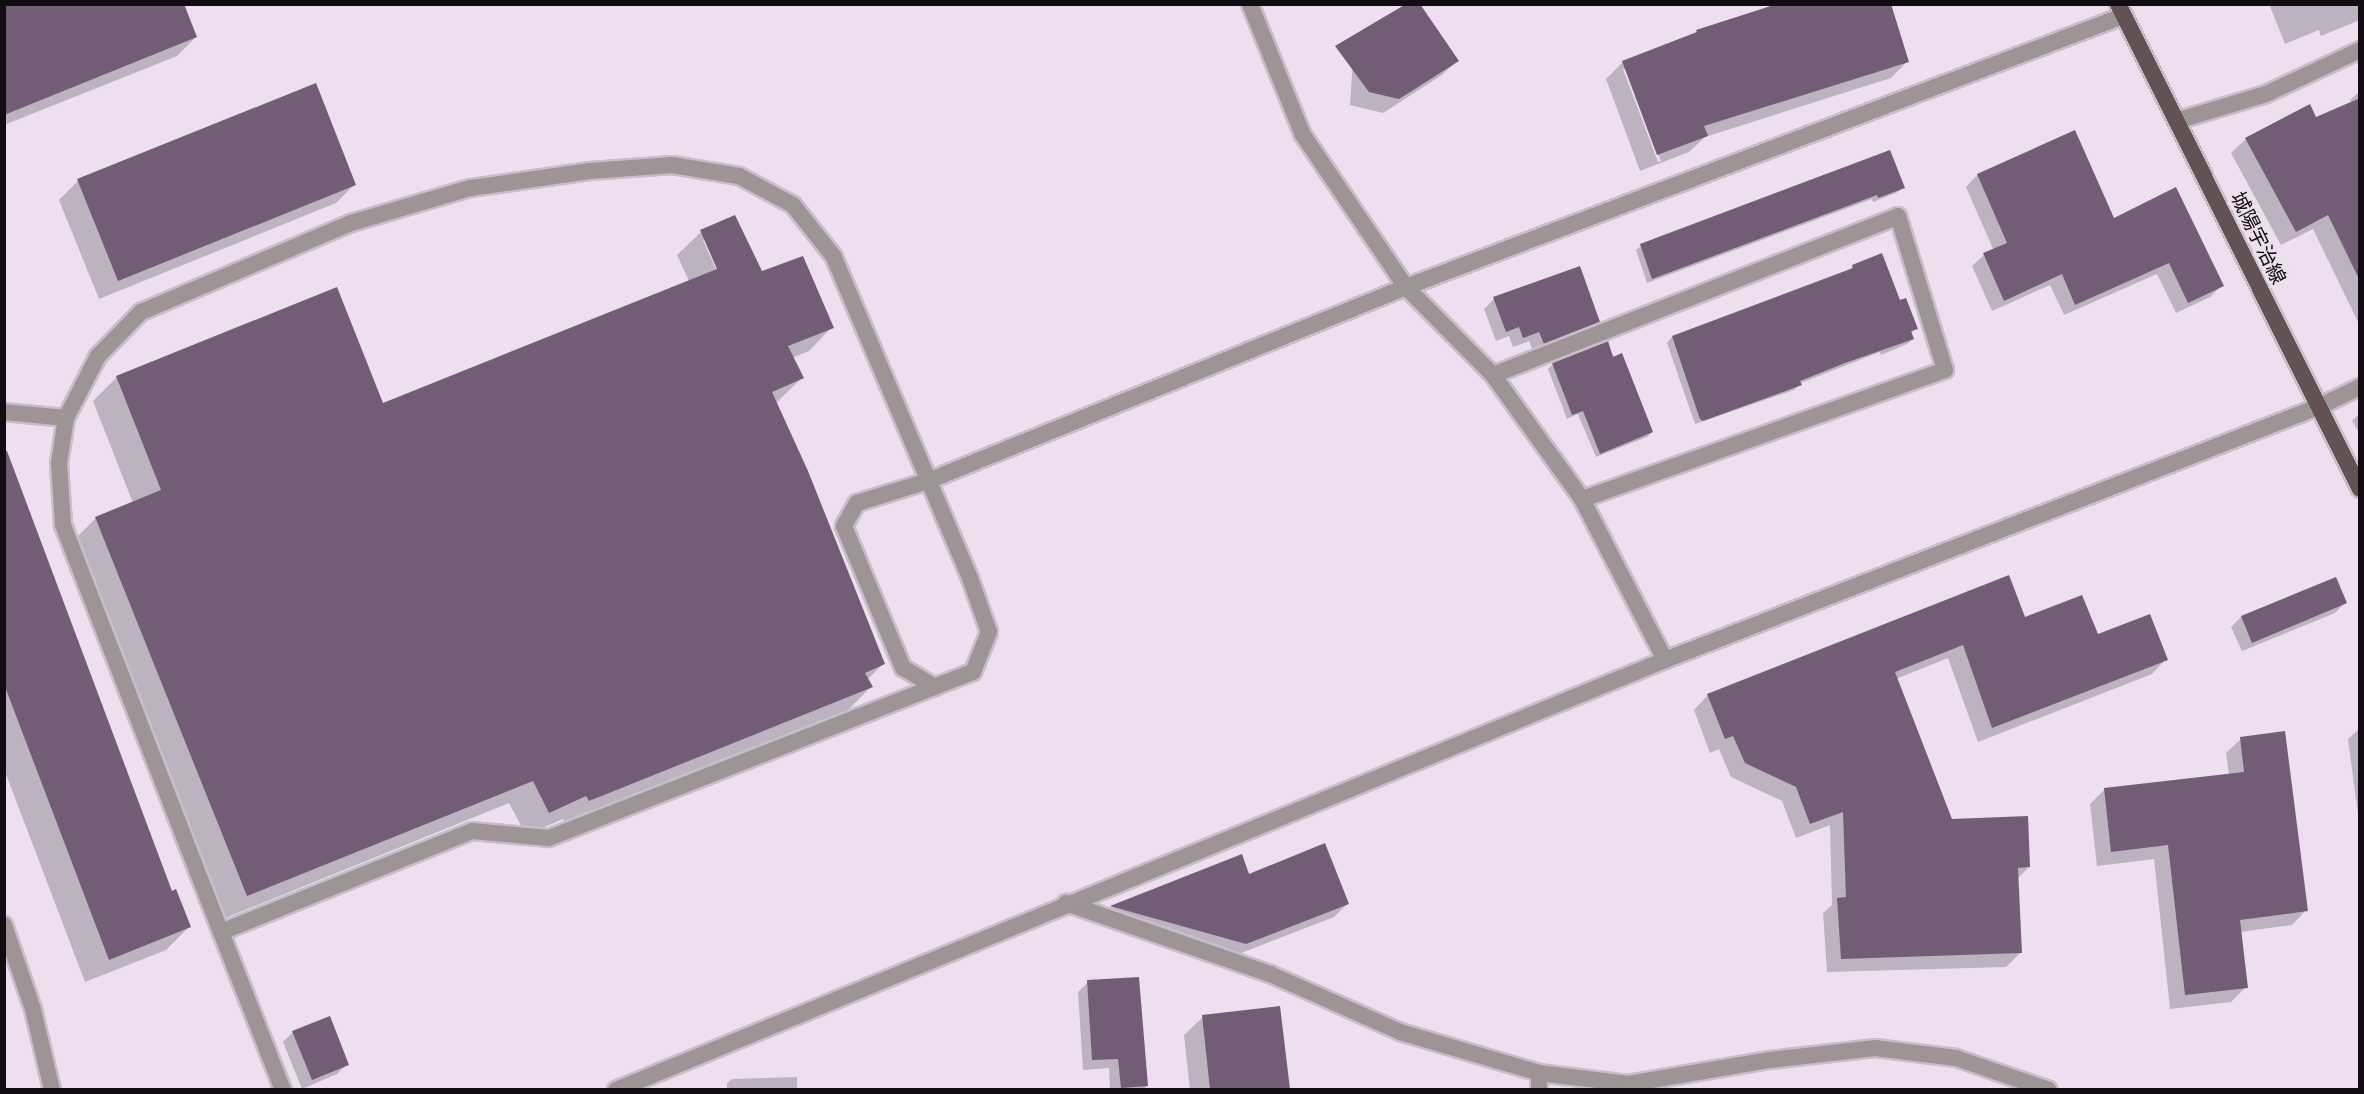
<!DOCTYPE html>
<html>
<head>
<meta charset="utf-8">
<style>
  body { margin:0 }
  #map { position:relative; width:2364px; height:1094px; overflow:hidden; background:#eddfef; font-family:"PT Sans","Noto Sans JP",sans-serif }
  div>[style] { position:absolute }
  .shadow>* { inset:0; background:#0003 }
  .building>* { inset:0; background:#725c76 }
  .roads { filter:drop-shadow(2px 0 #cabdcb) drop-shadow(-2px 0 #cabdcb) drop-shadow(0 2px #cabdcb) drop-shadow(0 -2px #cabdcb) }
  .service>* { height:16px; margin:-8px; padding:0 8px; transform-origin:8px; border-radius:8px; background:#9e9495 }
  .minor>* { height:16px; margin:-8px; padding:0 8px; transform-origin:8px; border-radius:8px; background:#9e9495 }
  .tertiary>* { height:16px; margin:-8px; padding:0 8px; transform-origin:8px; border-radius:8px; background:#9e9495 }
  .primary>* { height:16px; margin:-8px; padding:0 8px; transform-origin:8px; border-radius:8px; background:#635254 }
  span { translate:-50% -50%; white-space:nowrap; text-align:center; line-height:1.15; -webkit-text-stroke:6px #eddfef; paint-order:stroke }
  .street-label { font-size:20px; color:#100c11 }
  .frame { position:absolute; inset:0; border:6px solid #100c11; pointer-events:none }
</style>
</head>
<body>
<div id="map">
  <div class="shadow">
    <i style="clip-path:polygon(4px 4px,196px 37px,177px 56px,4px 125px)"></i>
    <i style="clip-path:polygon(2269px 4px,2360px 4px,2360px 20px,2321px 36px,2319px 30px,2285px 44px)"></i>
    <i style="clip-path:polygon(evenodd,1697px 31px,1908px 61px,1891px 78px,1705px 137px,1689px 152px,1640px 171px,1606px 79px,1623px 62px,1693px 35px,1697px 31px,1623px 69px,1626px 69px,1661px 161px,1658px 162px,1623px 69px)"></i>
    <i style="clip-path:polygon(1354px 43px,1457px 61px,1442px 75px,1383px 113px,1350px 105px)"></i>
    <i style="clip-path:polygon(2360px 91px,2360px 321px,2358px 322px,2313px 229px,2281px 245px,2231px 153px,2246px 139px,2316px 119px,2352px 103px,2350px 100px)"></i>
    <i style="clip-path:polygon(2075px 132px,2113px 220px,2222px 285px,2210px 297px,2176px 313px,2157px 274px,2064px 315px,2050px 285px,1992px 311px,1972px 266px,1984px 255px,1994px 251px,1966px 187px,1977px 175px)"></i>
    <i style="clip-path:polygon(78px 181px,355px 184px,336px 203px,99px 299px,59px 200px)"></i>
    <i style="clip-path:polygon(1903px 187px,1898px 192px,1873px 202px,1872px 199px,1647px 283px,1636px 250px,1641px 246px)"></i>
    <i style="clip-path:polygon(evenodd,735px 217px,761px 273px,832px 327px,809px 351px,792px 358px,802px 378px,776px 403px,883px 664px,867px 680px,871px 687px,847px 711px,565px 823px,563px 819px,526px 835px,509px 803px,223px 919px,72px 542px,96px 518px,133px 503px,93px 401px,117px 377px,383px 405px,689px 281px,677px 255px,701px 232px,735px 217px,703px 240px,706px 240px,721px 275px,719px 276px,703px 240px)"></i>
    <i style="clip-path:polygon(1853px 266px,1899px 302px,1916px 328px,1911px 334px,1913px 339px,1907px 344px,1881px 355px,1880px 352px,1801px 383px,1794px 390px,1695px 424px,1667px 343px,1672px 337px,1848px 272px)"></i>
    <i style="clip-path:polygon(1494px 299px,1599px 321px,1589px 331px,1534px 353px,1529px 341px,1513px 347px,1509px 336px,1496px 341px,1484px 309px)"></i>
    <i style="clip-path:polygon(1607px 343px,1652px 432px,1647px 437px,1596px 457px,1578px 414px,1567px 419px,1548px 369px,1552px 365px)"></i>
    <i style="clip-path:polygon(2360px 413px,2360px 434px,2352px 421px)"></i>
    <i style="clip-path:polygon(4px 504px,171px 893px,189px 927px,166px 950px,85px 982px,4px 769px)"></i>
    <i style="clip-path:polygon(2335px 579px,2345px 603px,2335px 613px,2242px 651px,2231px 627px,2241px 617px)"></i>
    <i style="clip-path:polygon(2024px 619px,2097px 636px,2166px 659px,2152px 674px,1978px 742px,1948px 658px,1896px 679px,1951px 821px,2029px 867px,2017px 879px,2021px 952px,2006px 967px,1827px 972px,1823px 913px,1832px 905px,1830px 825px,1796px 838px,1782px 801px,1731px 777px,1719px 749px,1710px 753px,1694px 710px,1708px 695px)"></i>
    <i style="clip-path:polygon(2360px 728px,2360px 830px,2348px 739px)"></i>
    <i style="clip-path:polygon(2241px 739px,2306px 910px,2292px 925px,2240px 932px,2246px 987px,2231px 1002px,2170px 1009px,2154px 859px,2097px 866px,2090px 804px,2104px 790px,2229px 775px,2226px 753px)"></i>
    <i style="clip-path:polygon(1241px 856px,1248px 876px,1347px 904px,1334px 917px,1231px 957px,1099px 920px,1111px 907px)"></i>
    <i style="clip-path:polygon(1088px 982px,1147px 1086px,1143px 1090px,1110px 1090px,1109px 1068px,1083px 1070px,1078px 992px)"></i>
    <i style="clip-path:polygon(1279px 1008px,1288px 1090px,1190px 1090px,1184px 1035px,1203px 1017px)"></i>
    <i style="clip-path:polygon(293px 1032px,347px 1064px,337px 1074px,302px 1089px,283px 1042px)"></i>
    <i style="clip-path:polygon(797px 1077px,797px 1090px,727px 1090px,727px 1083px,732px 1079px)"></i>
  </div>
  <div class="building">
    <i style="clip-path:polygon(4px 4px,184px 4px,197px 37px,4px 115px)"></i>
    <i style="clip-path:polygon(1406px 4px,1420px 4px,1459px 61px,1399px 99px,1369px 92px,1335px 46px)"></i>
    <i style="clip-path:polygon(1777px 4px,1891px 4px,1909px 62px,1704px 126px,1708px 136px,1657px 155px,1622px 61px,1697px 32px,1696px 30px)"></i>
    <i style="clip-path:polygon(316px 83px,356px 185px,118px 281px,77px 179px)"></i>
    <i style="clip-path:polygon(2360px 98px,2360px 281px,2328px 215px,2296px 232px,2245px 138px,2310px 104px,2316px 117px)"></i>
    <i style="clip-path:polygon(2075px 130px,2114px 218px,2176px 187px,2224px 286px,2188px 303px,2169px 263px,2075px 305px,2062px 274px,2004px 301px,1983px 253px,2007px 243px,1977px 174px)"></i>
    <i style="clip-path:polygon(1890px 150px,1905px 188px,1878px 198px,1877px 195px,1652px 279px,1640px 244px)"></i>
    <i style="clip-path:polygon(735px 215px,762px 271px,803px 256px,834px 328px,788px 346px,804px 378px,772px 392px,808px 471px,885px 664px,865px 673px,873px 687px,589px 801px,586px 796px,549px 813px,533px 781px,247px 896px,95px 517px,161px 490px,116px 376px,337px 287px,383px 403px,717px 269px,700px 230px)"></i>
    <i style="clip-path:polygon(1882px 253px,1900px 300px,1906px 298px,1918px 329px,1911px 331px,1914px 339px,1845px 363px,1800px 381px,1802px 385px,1703px 421px,1700px 419px,1672px 336px,1853px 268px,1852px 265px)"></i>
    <i style="clip-path:polygon(1580px 266px,1600px 322px,1544px 344px,1539px 332px,1523px 338px,1519px 327px,1506px 332px,1493px 297px)"></i>
    <i style="clip-path:polygon(1608px 341px,1613px 357px,1622px 353px,1653px 432px,1600px 454px,1583px 411px,1572px 415px,1552px 363px)"></i>
    <i style="clip-path:polygon(4px 451px,7px 451px,172px 891px,176px 889px,191px 927px,109px 960px,4px 684px)"></i>
    <i style="clip-path:polygon(2009px 575px,2025px 617px,2082px 595px,2098px 634px,2150px 614px,2168px 660px,1992px 728px,1963px 645px,1895px 672px,1952px 819px,2028px 816px,2030px 867px,2018px 868px,2022px 953px,1841px 959px,1837px 898px,1846px 897px,1843px 812px,1810px 824px,1796px 787px,1745px 763px,1733px 736px,1725px 739px,1707px 694px)"></i>
    <i style="clip-path:polygon(2336px 577px,2347px 603px,2252px 643px,2241px 616px)"></i>
    <i style="clip-path:polygon(2285px 731px,2308px 911px,2240px 920px,2248px 988px,2185px 995px,2168px 845px,2111px 852px,2104px 788px,2244px 772px,2240px 737px)"></i>
    <i style="clip-path:polygon(1325px 843px,1349px 904px,1246px 944px,1110px 906px,1242px 854px,1249px 874px)"></i>
    <i style="clip-path:polygon(1139px 977px,1148px 1086px,1121px 1088px,1118px 1059px,1092px 1060px,1087px 980px)"></i>
    <i style="clip-path:polygon(1280px 1006px,1290px 1089px,1210px 1089px,1202px 1015px)"></i>
    <i style="clip-path:polygon(330px 1016px,349px 1065px,312px 1080px,292px 1031px)"></i>
  </div>
  <div class="roads">
    <div class="service">
      <i style="left:4px;top:412px;width:62px;rotate:5.5deg"></i>
      <i style="left:935px;top:687px;width:37px;rotate:-149deg"></i>
      <i style="left:903px;top:668px;width:154px;rotate:-112.6deg"></i>
      <i style="left:844px;top:526px;width:26px;rotate:-61deg"></i>
      <i style="left:857px;top:503px;width:74px;rotate:-17.2deg"></i>
      <i style="left:928px;top:481px;width:516px;rotate:-22.09deg"></i>
      <i style="left:221px;top:932px;width:271px;rotate:-21.9deg"></i>
      <i style="left:472px;top:831px;width:77px;rotate:5.2deg"></i>
      <i style="left:549px;top:838px;width:455px;rotate:-21.4deg"></i>
      <i style="left:973px;top:672px;width:43px;rotate:-68.2deg"></i>
      <i style="left:989px;top:632px;width:57px;rotate:-109.4deg"></i>
      <i style="left:970px;top:578px;width:349px;rotate:-113deg"></i>
      <i style="left:834px;top:257px;width:66px;rotate:-128.3deg"></i>
      <i style="left:793px;top:205px;width:61px;rotate:-151.8deg"></i>
      <i style="left:739px;top:176px;width:68px;rotate:-170.7deg"></i>
      <i style="left:672px;top:165px;width:82px;rotate:175.8deg"></i>
      <i style="left:590px;top:171px;width:121px;rotate:171.9deg"></i>
      <i style="left:470px;top:188px;width:124px;rotate:163.6deg"></i>
      <i style="left:351px;top:223px;width:228px;rotate:157deg"></i>
      <i style="left:141px;top:312px;width:62px;rotate:134.3deg"></i>
      <i style="left:98px;top:356px;width:70px;rotate:117.3deg"></i>
      <i style="left:66px;top:418px;width:46px;rotate:98.8deg"></i>
      <i style="left:59px;top:463px;width:62px;rotate:86.3deg"></i>
      <i style="left:63px;top:525px;width:437px;rotate:68.8deg"></i>
      <i style="left:221px;top:932px;width:170px;rotate:68.6deg"></i>
    </div>
    <div class="minor">
      <i style="left:1250px;top:4px;width:141px;rotate:68deg"></i>
      <i style="left:1303px;top:135px;width:184px;rotate:55.9deg"></i>
      <i style="left:1406px;top:287px;width:124px;rotate:45.3deg"></i>
      <i style="left:1493px;top:375px;width:153px;rotate:54.3deg"></i>
      <i style="left:1582px;top:499px;width:181px;rotate:62.7deg"></i>
      <i style="left:2176px;top:121px;width:94px;rotate:-16.7deg"></i>
      <i style="left:2266px;top:94px;width:104px;rotate:-25.1deg"></i>
      <i style="left:1493px;top:375px;width:435px;rotate:-21.4deg"></i>
      <i style="left:1898px;top:216px;width:161px;rotate:73deg"></i>
      <i style="left:1945px;top:370px;width:385px;rotate:160.4deg"></i>
      <i style="left:1066px;top:903px;width:216px;rotate:19.2deg"></i>
      <i style="left:1270px;top:974px;width:142px;rotate:24deg"></i>
      <i style="left:1400px;top:1032px;width:145px;rotate:16.4deg"></i>
      <i style="left:616px;top:1090px;width:1134px;rotate:-22.29deg"></i>
      <i style="left:1665px;top:660px;width:700px;rotate:-21.18deg"></i>
      <i style="left:2318px;top:407px;width:47px;rotate:-25.5deg"></i>
      <i style="left:1539px;top:1090px;width:17px;rotate:-90deg"></i>
      <i style="left:1539px;top:1073px;width:90px;rotate:7deg"></i>
      <i style="left:1628px;top:1084px;width:144px;rotate:-9.6deg"></i>
      <i style="left:1770px;top:1060px;width:106px;rotate:-6.5deg"></i>
      <i style="left:1875px;top:1048px;width:82px;rotate:7deg"></i>
      <i style="left:1956px;top:1058px;width:98px;rotate:19deg"></i>
    </div>
    <div class="tertiary">
      <i style="left:1406px;top:287px;width:767px;rotate:-20.7deg"></i>
      <i style="left:4px;top:925px;width:89px;rotate:71deg"></i>
      <i style="left:33px;top:1009px;width:83px;rotate:76.8deg"></i>
    </div>
    <div class="primary">
      <i style="left:2118px;top:4px;width:542px;rotate:63.48deg"></i>
    </div>
  </div>
  <div class="street-label">
    <span style="left:2258px;top:238px;rotate:64deg">城陽宇治線</span>
  </div>
  <div class="frame"></div>
</div>
</body>
</html>
